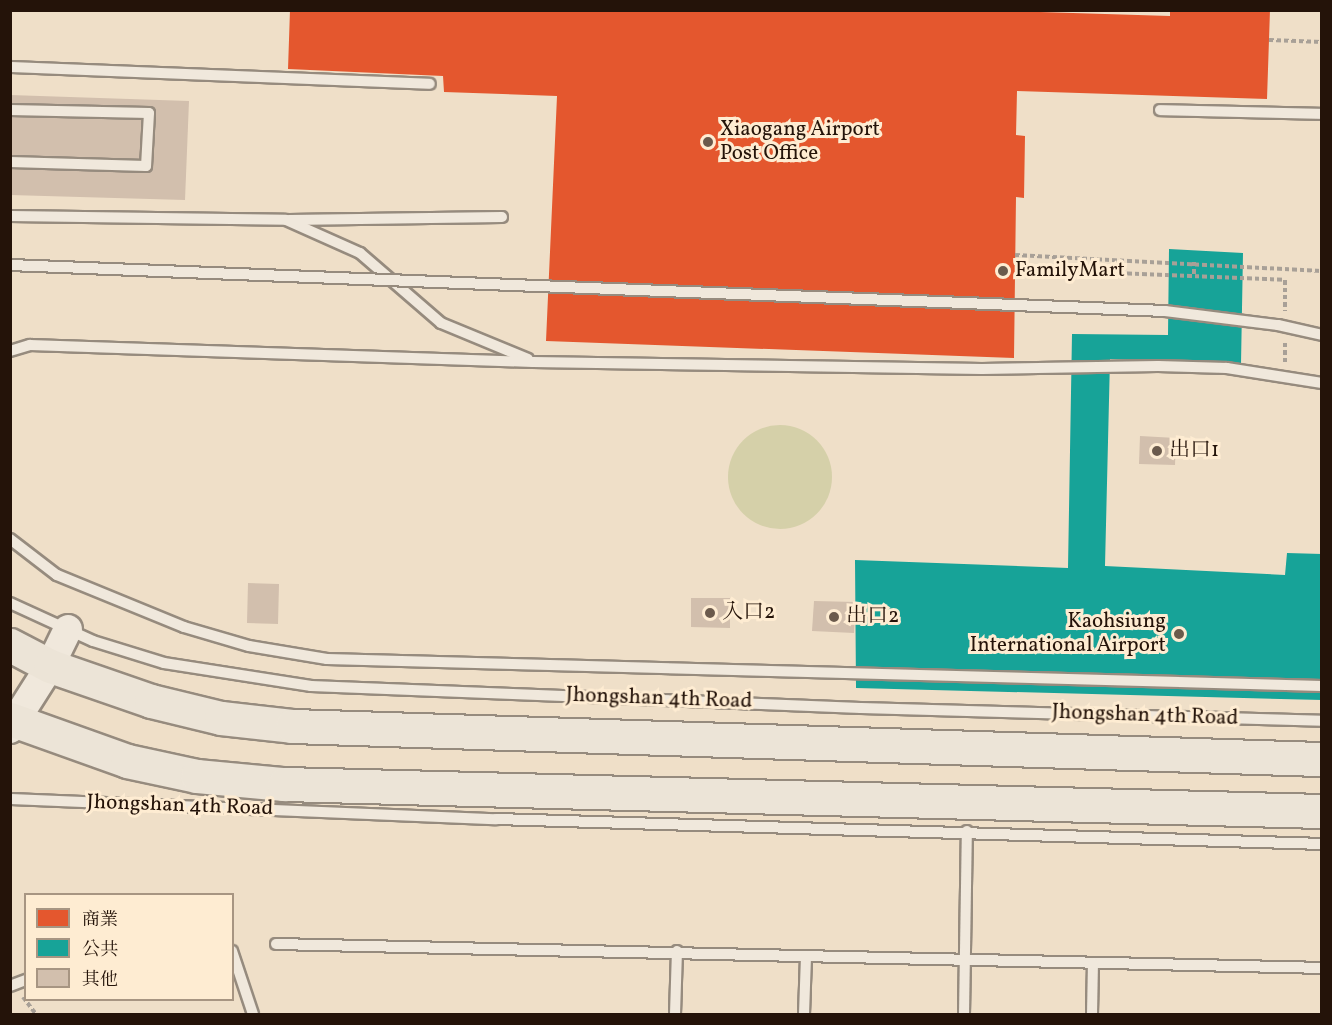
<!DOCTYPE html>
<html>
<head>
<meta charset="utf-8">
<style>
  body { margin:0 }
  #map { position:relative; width:1332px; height:1025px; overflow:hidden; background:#efdfc8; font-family:Vollkorn,"Noto Serif TC",serif }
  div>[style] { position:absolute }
  .green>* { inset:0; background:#d5d0a9 }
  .round { border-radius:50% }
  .shops>* { inset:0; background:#e4572e }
  .public>* { inset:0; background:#17a398 }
  .building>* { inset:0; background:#d2bfad }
  .path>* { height:4px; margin-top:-2px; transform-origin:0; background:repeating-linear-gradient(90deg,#a8a097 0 4.5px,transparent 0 7.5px) }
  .roads { filter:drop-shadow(2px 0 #968b7e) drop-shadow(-2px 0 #968b7e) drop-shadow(0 2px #968b7e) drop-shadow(0 -2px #968b7e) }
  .lane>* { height:10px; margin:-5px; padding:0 5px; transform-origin:5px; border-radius:5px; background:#f0e8dc }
  .secondary>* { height:28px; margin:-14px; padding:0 14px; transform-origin:14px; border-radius:14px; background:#f0e8dc }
  .primary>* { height:33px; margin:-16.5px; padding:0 16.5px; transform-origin:16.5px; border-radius:16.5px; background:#ece4d7 }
  .bridges { filter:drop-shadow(2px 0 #968b7e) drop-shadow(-2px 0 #968b7e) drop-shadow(0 2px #968b7e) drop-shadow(0 -2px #968b7e) }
  .lane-bridge>* { height:10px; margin:-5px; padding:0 5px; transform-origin:5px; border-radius:5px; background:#f0e8dc }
  .dots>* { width:16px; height:16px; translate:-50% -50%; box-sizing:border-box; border:3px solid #feecd2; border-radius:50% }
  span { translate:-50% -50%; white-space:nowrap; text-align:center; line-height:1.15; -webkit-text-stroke:6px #feecd2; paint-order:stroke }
  .poi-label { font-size:21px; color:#241309 }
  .left { translate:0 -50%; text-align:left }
  .right { translate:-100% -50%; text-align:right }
  .street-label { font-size:21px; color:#241309 }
  .frame { position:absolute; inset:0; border:12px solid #241309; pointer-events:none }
  .legend { position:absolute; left:24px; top:893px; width:210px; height:108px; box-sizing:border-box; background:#feecd2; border:2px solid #a79582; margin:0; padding:8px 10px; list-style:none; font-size:18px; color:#241309 }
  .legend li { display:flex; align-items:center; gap:12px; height:30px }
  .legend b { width:30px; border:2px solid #a79582 }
</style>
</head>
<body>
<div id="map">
  <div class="green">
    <i class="round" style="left:728px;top:425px;width:104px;height:104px"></i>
  </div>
  <div class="shops">
    <i style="clip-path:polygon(290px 10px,973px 10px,1170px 16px,1170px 10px,1270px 10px,1267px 99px,1017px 91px,1016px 135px,1025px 136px,1024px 198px,1016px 197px,1014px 358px,546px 341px,557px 96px,444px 92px,443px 76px,288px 69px)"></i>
  </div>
  <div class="public">
    <i style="clip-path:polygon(1169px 249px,1243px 253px,1241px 364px,1110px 359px,1105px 566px,1285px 575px,1287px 553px,1322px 554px,1322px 700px,856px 688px,855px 560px,1068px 568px,1072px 334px,1168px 335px)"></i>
  </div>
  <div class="building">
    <i style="clip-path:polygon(10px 95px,189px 101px,185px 200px,10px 195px)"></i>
    <i style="clip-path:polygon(1140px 436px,1176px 438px,1175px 465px,1139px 464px)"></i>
    <i style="clip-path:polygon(248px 583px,279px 584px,278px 624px,247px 623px)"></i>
    <i style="clip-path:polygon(691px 598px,730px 598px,730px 628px,691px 627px)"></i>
    <i style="clip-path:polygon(814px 601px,856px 602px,854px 633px,812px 631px)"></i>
  </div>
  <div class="path">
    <i style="left:1269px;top:40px;width:53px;rotate:2.2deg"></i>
    <i style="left:1015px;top:255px;width:307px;rotate:3deg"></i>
    <i style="left:1194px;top:262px;width:14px;rotate:90deg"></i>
    <i style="left:1015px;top:269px;width:270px;rotate:2.3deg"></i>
    <i style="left:1285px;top:280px;width:31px;rotate:90deg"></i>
    <i style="left:1285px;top:362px;width:19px;rotate:-90deg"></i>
    <i style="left:23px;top:997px;width:21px;rotate:53deg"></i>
  </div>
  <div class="roads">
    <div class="lane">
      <i style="left:10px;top:67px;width:420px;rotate:2.3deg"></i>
      <i style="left:10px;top:110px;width:139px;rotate:1.2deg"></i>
      <i style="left:149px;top:113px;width:53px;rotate:93.2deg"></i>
      <i style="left:146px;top:166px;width:136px;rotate:-178.3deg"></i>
      <i style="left:1160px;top:110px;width:162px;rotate:1.4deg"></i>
      <i style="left:10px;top:216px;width:276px;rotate:0.8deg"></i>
      <i style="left:286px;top:220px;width:81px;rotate:24deg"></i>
      <i style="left:360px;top:253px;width:107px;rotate:40.8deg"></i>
      <i style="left:441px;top:323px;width:94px;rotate:22.5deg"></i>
      <i style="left:289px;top:220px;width:213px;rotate:-0.8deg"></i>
      <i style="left:10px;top:351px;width:21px;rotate:-17deg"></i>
      <i style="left:30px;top:345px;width:503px;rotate:1.94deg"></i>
      <i style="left:533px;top:362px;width:449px;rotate:0.9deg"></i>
      <i style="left:982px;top:369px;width:176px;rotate:-1deg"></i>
      <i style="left:1158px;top:366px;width:69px;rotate:1.7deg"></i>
      <i style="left:1227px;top:368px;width:96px;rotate:9deg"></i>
      <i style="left:10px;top:539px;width:59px;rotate:37.5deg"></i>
      <i style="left:57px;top:575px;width:137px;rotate:22.3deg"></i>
      <i style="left:184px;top:627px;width:68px;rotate:16.3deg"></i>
      <i style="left:249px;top:646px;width:79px;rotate:9.5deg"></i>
      <i style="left:327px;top:659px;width:995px;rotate:1.55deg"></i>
      <i style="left:10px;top:603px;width:91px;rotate:24.6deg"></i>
      <i style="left:93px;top:641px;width:74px;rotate:17.2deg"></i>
      <i style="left:164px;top:663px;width:149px;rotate:8.9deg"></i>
      <i style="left:311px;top:686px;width:550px;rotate:2.29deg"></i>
      <i style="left:861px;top:708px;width:461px;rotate:1.6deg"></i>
      <i style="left:10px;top:799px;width:486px;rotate:2.4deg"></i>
      <i style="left:496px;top:819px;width:826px;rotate:1.73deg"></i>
      <i style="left:276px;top:944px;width:1046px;rotate:1.31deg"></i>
      <i style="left:232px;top:951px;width:66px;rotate:71.6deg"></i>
      <i style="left:10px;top:986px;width:17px;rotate:-21deg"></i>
      <i style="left:675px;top:1014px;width:63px;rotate:-88.2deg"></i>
      <i style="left:804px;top:1014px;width:58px;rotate:-88deg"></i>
      <i style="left:964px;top:1014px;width:183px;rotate:-89.1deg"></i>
      <i style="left:1092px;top:1014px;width:51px;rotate:-88.9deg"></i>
    </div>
    <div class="secondary">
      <i style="left:10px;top:729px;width:75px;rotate:-57.6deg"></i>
      <i style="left:50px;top:666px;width:41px;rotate:-64.1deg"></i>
    </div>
    <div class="primary">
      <i style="left:10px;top:645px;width:45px;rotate:27.7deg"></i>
      <i style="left:50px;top:666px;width:107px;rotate:19.1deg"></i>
      <i style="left:151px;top:701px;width:72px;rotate:13.7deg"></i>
      <i style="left:221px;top:718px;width:71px;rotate:6.4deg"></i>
      <i style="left:292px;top:726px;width:1031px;rotate:1.84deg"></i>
      <i style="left:10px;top:719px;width:124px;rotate:19.7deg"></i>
      <i style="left:127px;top:761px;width:72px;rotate:12.1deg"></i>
      <i style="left:197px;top:776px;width:87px;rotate:5.3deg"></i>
      <i style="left:284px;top:784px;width:1038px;rotate:1.49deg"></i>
    </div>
  </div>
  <div class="bridges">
    <div class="lane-bridge">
      <i style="left:10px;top:265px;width:1156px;rotate:2.28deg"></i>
      <i style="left:1165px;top:311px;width:114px;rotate:7.1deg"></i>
      <i style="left:1278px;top:325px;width:45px;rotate:12.8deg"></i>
    </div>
  </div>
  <div class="dots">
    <i style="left:708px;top:142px;background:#6b5a4c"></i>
    <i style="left:1003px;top:271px;background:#6b5a4c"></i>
    <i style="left:1157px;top:451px;background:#6b5a4c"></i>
    <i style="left:710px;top:613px;background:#6b5a4c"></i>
    <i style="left:834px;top:617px;background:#6b5a4c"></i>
    <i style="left:1179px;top:634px;background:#6b5a4c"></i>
  </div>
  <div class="poi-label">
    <span class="left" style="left:720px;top:142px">Xiaogang Airport<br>Post Office</span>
    <span class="left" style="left:1015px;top:271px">FamilyMart</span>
    <span class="left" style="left:1169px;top:451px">出口1</span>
    <span class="left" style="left:722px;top:613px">入口2</span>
    <span class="left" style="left:846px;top:617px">出口2</span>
    <span class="right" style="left:1166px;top:634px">Kaohsiung<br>International Airport</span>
  </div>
  <div class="street-label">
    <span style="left:659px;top:699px;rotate:2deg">Jhongshan 4th Road</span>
    <span style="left:1145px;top:716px;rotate:2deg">Jhongshan 4th Road</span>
    <span style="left:180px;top:806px;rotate:2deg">Jhongshan 4th Road</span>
  </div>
  <div class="frame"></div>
  <ul class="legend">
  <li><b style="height:16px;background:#e4572e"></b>商業</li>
  <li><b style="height:16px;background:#17a398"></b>公共</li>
  <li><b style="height:16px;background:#d2bfad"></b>其他</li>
  </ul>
</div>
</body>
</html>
